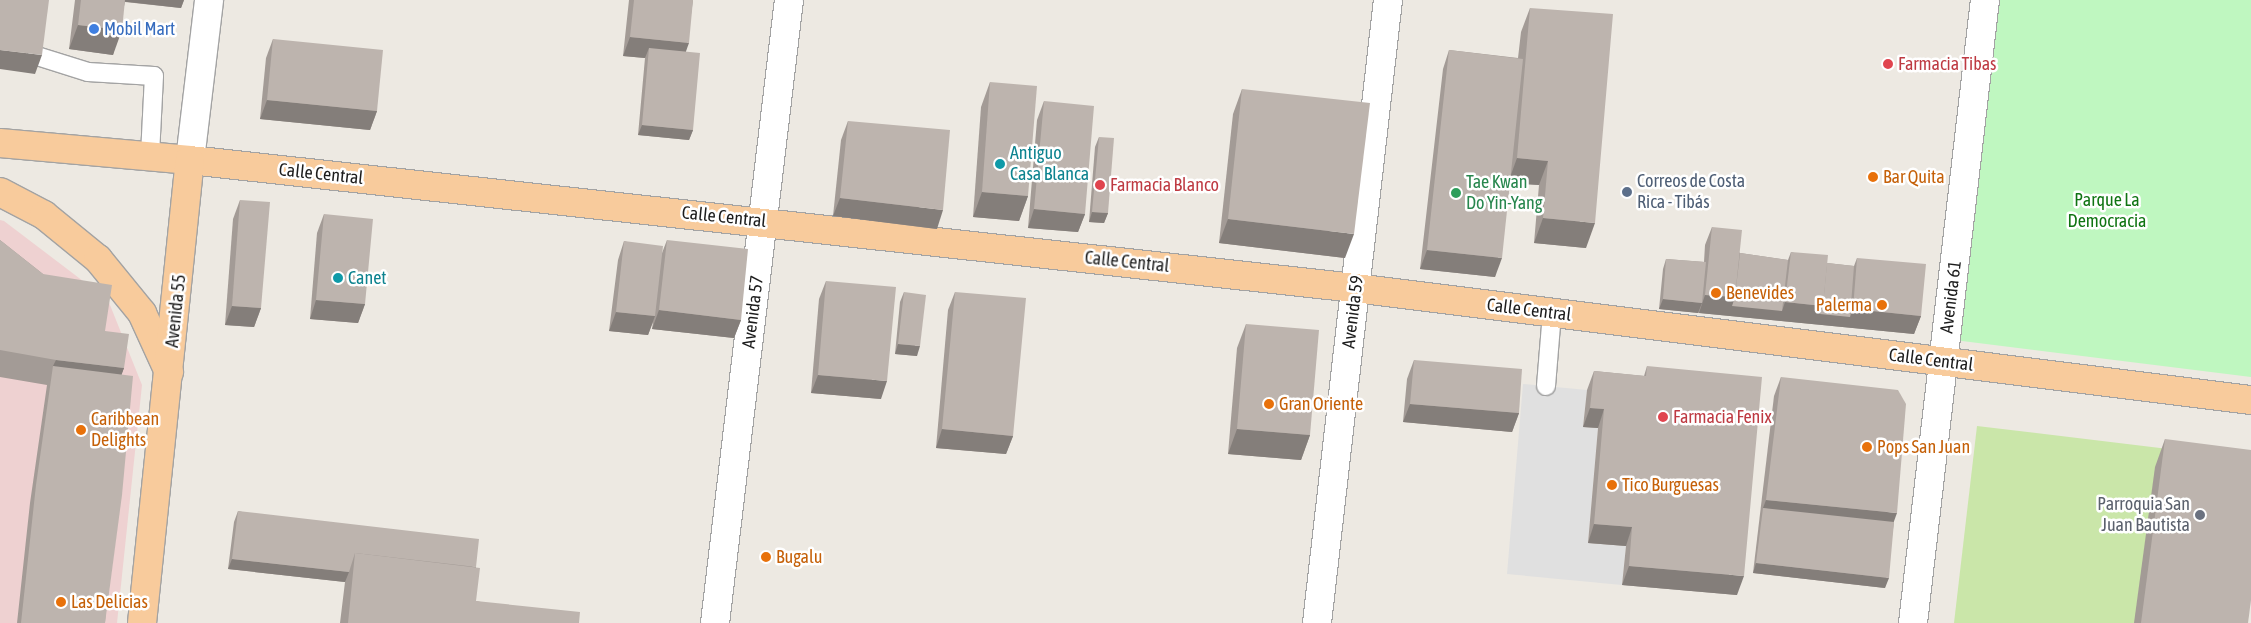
<!DOCTYPE html>
<html>
<head>
<meta charset="utf-8">
<style>
  body { margin:0 }
  #map { position:relative; width:2251px; height:623px; overflow:hidden; background:#ede9e2; font-family:"Asap Condensed",sans-serif }
  div>[style] { position:absolute }
  .commercial>* { inset:0; background:#eed1d1 }
  .grass>* { inset:0; background:#cae6a9 }
  .park>* { inset:0; background:#bff7c0 }
  .parking>* { inset:0; background:#e0e0e0 }
  .roads { filter:drop-shadow(1px 0 #a3a3a3) drop-shadow(-1px 0 #a3a3a3) drop-shadow(0 1px #a3a3a3) drop-shadow(0 -1px #a3a3a3) }
  .service>* { height:18px; margin:-9px; padding:0 9px; transform-origin:9px; border-radius:9px; background:#fff }
  .minor>* { height:28px; margin:-14px; padding:0 14px; transform-origin:14px; border-radius:14px; background:#fff }
  .tertiary>* { height:28px; margin:-14px; padding:0 14px; transform-origin:14px; border-radius:14px; background:#fff }
  .primary>* { height:28px; margin:-14px; padding:0 14px; transform-origin:14px; border-radius:14px; background:#f8cb9c }
  .wall>* { inset:0; background:#a39b96 }
  .shaded-wall>* { inset:0; background:#847e7a }
  .building>* { inset:0; background:#bdb4ae }
  .dots>* { width:14px; height:14px; translate:-50% -50%; box-sizing:border-box; border:2px solid #fff; border-radius:50% }
  span { translate:-50% -50%; white-space:nowrap; text-align:center; line-height:1.15; -webkit-text-stroke:5px #fff; paint-order:stroke }
  .shop-label { font-size:18px; color:#366cbe }
  .left { translate:0 -50%; text-align:left }
  .health-label { font-size:18px; color:#be3a42 }
  .culture-label { font-size:18px; color:#0d838f }
  .street-label { font-size:18px; color:#1c1c1c }
  .food-label { font-size:18px; color:#c56008 }
  .right { translate:-100% -50%; text-align:right }
  .service-label { font-size:18px; color:#4e5e75 }
  .leisure-label { font-size:18px; color:#27864d }
  .park-label { font-size:18px; color:#0f7412 }
  .worship-label { font-size:18px; color:#5b616d }
</style>
</head>
<body>
<div id="map">
  <div class="commercial">
    <i style="clip-path:polygon(0 220px,4px 221px,108px 300px,142px 385px,117px 623px,0 623px)"></i>
  </div>
  <div class="grass">
    <i style="clip-path:polygon(1977px 426px,2251px 459px,2134px 623px,1954px 623px)"></i>
  </div>
  <div class="park">
    <i style="clip-path:polygon(1985px 0,2251px 0,2251px 377px,1946px 339px)"></i>
  </div>
  <div class="parking">
    <i style="clip-path:polygon(1523px 384px,1587px 390px,1583px 427px,1598px 428px,1588px 543px,1626px 546px,1622px 585px,1507px 574px)"></i>
  </div>
  <div class="roads">
    <div class="service">
      <i style="left:37px;top:56px;width:53px;rotate:17.4deg"></i>
      <i style="left:88px;top:72px;width:66px;rotate:3.5deg"></i>
      <i style="left:154px;top:76px;width:80px;rotate:92.9deg"></i>
      <i style="left:1546px;top:386px;width:73px;rotate:-85.3deg"></i>
    </div>
    <div class="minor">
      <i style="left:715px;top:623px;width:627px;rotate:-83.23deg"></i>
      <i style="left:1317px;top:623px;width:627px;rotate:-83.5deg"></i>
      <i style="left:1913px;top:623px;width:627px;rotate:-83.41deg"></i>
    </div>
    <div class="tertiary">
      <i style="left:190px;top:160px;width:161px;rotate:-83.2deg"></i>
    </div>
    <div class="primary">
      <i style="left:0;top:143px;width:191px;rotate:5.1deg"></i>
      <i style="left:190px;top:160px;width:1172px;rotate:6.27deg"></i>
      <i style="left:1355px;top:288px;width:903px;rotate:7.13deg"></i>
      <i style="left:0;top:192px;width:50px;rotate:27.6deg"></i>
      <i style="left:44px;top:215px;width:70px;rotate:39.2deg"></i>
      <i style="left:98px;top:259px;width:70px;rotate:50.8deg"></i>
      <i style="left:142px;top:313px;width:65px;rotate:65.4deg"></i>
      <i style="left:142px;top:623px;width:465px;rotate:-84.1deg"></i>
    </div>
  </div>
  <div class="wall">
    <i style="clip-path:polygon(75px 0,184px 0,181px 8px,125px 2px,113px 55px,69px 49px)"></i>
    <i style="clip-path:polygon(629px 0,693px 0,686px 51px,693px 130px,689px 140px,638px 135px,645px 58px,623px 56px)"></i>
    <i style="clip-path:polygon(1530px 8px,1586px 248px,1534px 243px,1539px 185px,1510px 183px,1495px 277px,1420px 269px,1443px 69px,1449px 50px,1518px 58px,1521px 32px)"></i>
    <i style="clip-path:polygon(273px 39px,377px 111px,370px 130px,260px 119px,266px 58px)"></i>
    <i style="clip-path:polygon(990px 82px,1028px 196px,1019px 221px,973px 217px,981px 107px)"></i>
    <i style="clip-path:polygon(1242px 89px,1345px 258px,1219px 243px,1233px 114px)"></i>
    <i style="clip-path:polygon(1044px 101px,1085px 214px,1078px 232px,1028px 228px,1037px 120px)"></i>
    <i style="clip-path:polygon(848px 121px,937px 229px,833px 216px,841px 140px)"></i>
    <i style="clip-path:polygon(1099px 137px,1108px 213px,1104px 223px,1089px 222px,1095px 147px)"></i>
    <i style="clip-path:polygon(240px 200px,261px 308px,254px 327px,225px 325px,233px 219px)"></i>
    <i style="clip-path:polygon(324px 214px,365px 304px,358px 323px,310px 319px,317px 233px)"></i>
    <i style="clip-path:polygon(1712px 227px,1740px 253px,1788px 260px,1791px 252px,1827px 263px,1854px 266px,1857px 258px,1921px 316px,1914px 334px,1659px 309px,1663px 269px,1666px 259px,1704px 262px,1705px 245px)"></i>
    <i style="clip-path:polygon(0 240px,43px 274px,105px 331px,124px 368px,121px 375px,105px 623px,17px 623px,30px 503px,47px 385px,0 377px)"></i>
    <i style="clip-path:polygon(667px 240px,741px 320px,734px 338px,652px 329px,653px 322px,648px 335px,609px 331px,618px 260px,624px 241px,662px 253px)"></i>
    <i style="clip-path:polygon(826px 281px,881px 399px,811px 393px,819px 299px)"></i>
    <i style="clip-path:polygon(904px 292px,917px 356px,895px 354px,900px 302px)"></i>
    <i style="clip-path:polygon(955px 292px,1013px 436px,1006px 454px,936px 448px,948px 310px)"></i>
    <i style="clip-path:polygon(1246px 324px,1310px 435px,1301px 460px,1228px 454px,1237px 348px)"></i>
    <i style="clip-path:polygon(1414px 360px,1519px 413px,1512px 432px,1403px 422px,1407px 379px)"></i>
    <i style="clip-path:polygon(1647px 366px,1737px 595px,1622px 585px,1626px 546px,1588px 543px,1598px 428px,1583px 427px,1587px 390px,1594px 371px,1644px 376px)"></i>
    <i style="clip-path:polygon(1781px 377px,1894px 522px,1885px 588px,1753px 573px,1774px 396px)"></i>
    <i style="clip-path:polygon(2165px 439px,2248px 623px,2134px 623px,2155px 467px)"></i>
    <i style="clip-path:polygon(238px 511px,476px 567px,476px 601px,579px 623px,340px 623px,345px 582px,228px 569px,234px 522px)"></i>
  </div>
  <div class="shaded-wall">
    <i style="clip-path:polygon(120px 0,184px 0,181px 8px,119px 1px)"></i>
    <i style="clip-path:polygon(78px 25px,122px 30px,113px 55px,69px 49px)"></i>
    <i style="clip-path:polygon(630px 37px,689px 43px,682px 62px,649px 48px,645px 58px,623px 56px)"></i>
    <i style="clip-path:polygon(0 50px,42px 55px,35px 74px,0 69px)"></i>
    <i style="clip-path:polygon(267px 100px,377px 111px,370px 130px,260px 119px)"></i>
    <i style="clip-path:polygon(642px 125px,693px 130px,689px 140px,638px 135px)"></i>
    <i style="clip-path:polygon(1517px 158px,1548px 161px,1539px 185px,1508px 183px)"></i>
    <i style="clip-path:polygon(982px 192px,1028px 196px,1019px 221px,973px 217px)"></i>
    <i style="clip-path:polygon(840px 198px,943px 210px,937px 229px,833px 216px)"></i>
    <i style="clip-path:polygon(1034px 209px,1085px 214px,1078px 232px,1028px 228px)"></i>
    <i style="clip-path:polygon(1092px 212px,1108px 213px,1104px 223px,1089px 222px)"></i>
    <i style="clip-path:polygon(1543px 218px,1595px 223px,1586px 248px,1534px 243px)"></i>
    <i style="clip-path:polygon(1228px 219px,1354px 234px,1345px 258px,1219px 243px)"></i>
    <i style="clip-path:polygon(1427px 250px,1502px 258px,1495px 277px,1420px 269px)"></i>
    <i style="clip-path:polygon(1705px 295px,1735px 297px,1782px 311px,1785px 302px,1823px 306px,1850px 317px,1853px 309px,1921px 316px,1914px 334px,1699px 313px)"></i>
    <i style="clip-path:polygon(1663px 299px,1702px 303px,1698px 313px,1659px 309px)"></i>
    <i style="clip-path:polygon(316px 300px,365px 304px,358px 323px,310px 319px)"></i>
    <i style="clip-path:polygon(232px 306px,261px 308px,254px 327px,225px 325px)"></i>
    <i style="clip-path:polygon(659px 310px,741px 320px,734px 338px,652px 329px)"></i>
    <i style="clip-path:polygon(616px 312px,655px 316px,648px 335px,609px 331px)"></i>
    <i style="clip-path:polygon(898px 344px,920px 346px,917px 356px,895px 354px)"></i>
    <i style="clip-path:polygon(56px 360px,124px 368px,115px 393px,53px 366px)"></i>
    <i style="clip-path:polygon(818px 375px,887px 381px,881px 399px,811px 393px)"></i>
    <i style="clip-path:polygon(1410px 404px,1519px 413px,1512px 432px,1403px 422px)"></i>
    <i style="clip-path:polygon(1590px 408px,1604px 409px,1598px 428px,1583px 427px)"></i>
    <i style="clip-path:polygon(942px 429px,1013px 436px,1006px 454px,936px 448px)"></i>
    <i style="clip-path:polygon(1237px 429px,1310px 435px,1301px 460px,1228px 454px)"></i>
    <i style="clip-path:polygon(1766px 500px,1897px 513px,1890px 532px,1763px 508px)"></i>
    <i style="clip-path:polygon(1594px 524px,1632px 527px,1626px 546px,1588px 543px)"></i>
    <i style="clip-path:polygon(232px 559px,349px 572px,345px 582px,228px 569px)"></i>
    <i style="clip-path:polygon(1756px 563px,1889px 578px,1885px 588px,1753px 573px)"></i>
    <i style="clip-path:polygon(1629px 566px,1744px 576px,1737px 595px,1622px 585px)"></i>
  </div>
  <div class="building">
    <i style="clip-path:polygon(0 0,49px 0,42px 55px,0 50px)"></i>
    <i style="clip-path:polygon(81px 0,125px 0,122px 30px,78px 25px)"></i>
    <i style="clip-path:polygon(634px 0,693px 0,689px 43px,630px 37px)"></i>
    <i style="clip-path:polygon(1530px 8px,1613px 14px,1595px 223px,1543px 218px,1548px 161px,1517px 158px)"></i>
    <i style="clip-path:polygon(273px 39px,383px 50px,377px 111px,267px 100px)"></i>
    <i style="clip-path:polygon(649px 48px,700px 53px,693px 130px,642px 125px)"></i>
    <i style="clip-path:polygon(1449px 50px,1523px 59px,1502px 258px,1427px 250px)"></i>
    <i style="clip-path:polygon(990px 82px,1037px 86px,1028px 196px,982px 192px)"></i>
    <i style="clip-path:polygon(1242px 89px,1370px 103px,1354px 234px,1228px 219px)"></i>
    <i style="clip-path:polygon(1044px 101px,1094px 106px,1085px 214px,1034px 209px)"></i>
    <i style="clip-path:polygon(848px 121px,950px 130px,943px 210px,840px 198px)"></i>
    <i style="clip-path:polygon(1099px 137px,1114px 138px,1108px 213px,1092px 212px)"></i>
    <i style="clip-path:polygon(240px 200px,270px 202px,261px 308px,232px 306px)"></i>
    <i style="clip-path:polygon(324px 214px,373px 219px,365px 304px,316px 300px)"></i>
    <i style="clip-path:polygon(1712px 227px,1742px 230px,1735px 297px,1705px 295px)"></i>
    <i style="clip-path:polygon(0 240px,43px 274px,112px 285px,105px 331px,129px 334px,124px 368px,56px 360px,0 350px)"></i>
    <i style="clip-path:polygon(667px 240px,748px 249px,741px 320px,659px 310px)"></i>
    <i style="clip-path:polygon(624px 241px,663px 246px,655px 316px,616px 312px)"></i>
    <i style="clip-path:polygon(1791px 252px,1828px 255px,1823px 306px,1785px 302px)"></i>
    <i style="clip-path:polygon(1740px 253px,1788px 260px,1782px 311px,1732px 306px,1735px 297px)"></i>
    <i style="clip-path:polygon(1857px 258px,1926px 264px,1921px 316px,1853px 309px)"></i>
    <i style="clip-path:polygon(1666px 259px,1706px 262px,1702px 303px,1663px 299px)"></i>
    <i style="clip-path:polygon(1827px 263px,1854px 266px,1850px 317px,1820px 314px,1823px 306px)"></i>
    <i style="clip-path:polygon(826px 281px,896px 287px,887px 381px,818px 375px)"></i>
    <i style="clip-path:polygon(904px 292px,926px 295px,920px 346px,898px 344px)"></i>
    <i style="clip-path:polygon(955px 292px,1026px 298px,1013px 436px,942px 429px)"></i>
    <i style="clip-path:polygon(1246px 324px,1319px 330px,1310px 435px,1237px 429px)"></i>
    <i style="clip-path:polygon(1414px 360px,1522px 369px,1519px 413px,1410px 404px)"></i>
    <i style="clip-path:polygon(53px 366px,133px 376px,122px 495px,105px 623px,21px 623px,36px 485px)"></i>
    <i style="clip-path:polygon(1647px 366px,1762px 377px,1744px 576px,1629px 566px,1632px 527px,1594px 524px,1604px 409px,1590px 408px,1594px 371px,1646px 376px)"></i>
    <i style="clip-path:polygon(1781px 377px,1898px 390px,1906px 404px,1897px 513px,1766px 500px)"></i>
    <i style="clip-path:polygon(2165px 439px,2251px 450px,2251px 600px,2248px 623px,2141px 623px)"></i>
    <i style="clip-path:polygon(1763px 508px,1894px 522px,1889px 578px,1756px 563px)"></i>
    <i style="clip-path:polygon(238px 511px,479px 539px,476px 567px,355px 553px,349px 572px,232px 559px)"></i>
    <i style="clip-path:polygon(355px 553px,480px 568px,476px 601px,580px 612px,579px 623px,348px 623px)"></i>
  </div>
  <div class="dots">
    <i style="left:94px;top:29px;background:#3f7fe0"></i>
    <i style="left:1888px;top:64px;background:#e0444e"></i>
    <i style="left:1000px;top:164px;background:#0f9aa8"></i>
    <i style="left:1873px;top:177px;background:#e8710a"></i>
    <i style="left:1100px;top:185px;background:#e0444e"></i>
    <i style="left:1627px;top:192px;background:#5c6f8a"></i>
    <i style="left:1456px;top:193px;background:#2e9e5b"></i>
    <i style="left:338px;top:278px;background:#0f9aa8"></i>
    <i style="left:1716px;top:293px;background:#e8710a"></i>
    <i style="left:1882px;top:305px;background:#e8710a"></i>
    <i style="left:1269px;top:404px;background:#e8710a"></i>
    <i style="left:1663px;top:417px;background:#e0444e"></i>
    <i style="left:81px;top:430px;background:#e8710a"></i>
    <i style="left:1867px;top:447px;background:#e8710a"></i>
    <i style="left:1612px;top:485px;background:#e8710a"></i>
    <i style="left:2200px;top:515px;background:#6b7280"></i>
    <i style="left:766px;top:557px;background:#e8710a"></i>
    <i style="left:61px;top:602px;background:#e8710a"></i>
  </div>
  <div class="shop-label">
    <span class="left" style="left:104px;top:29px">Mobil Mart</span>
  </div>
  <div class="health-label">
    <span class="left" style="left:1898px;top:64px">Farmacia Tibas</span>
    <span class="left" style="left:1110px;top:185px">Farmacia Blanco</span>
    <span class="left" style="left:1673px;top:417px">Farmacia Fenix</span>
  </div>
  <div class="culture-label">
    <span class="left" style="left:1010px;top:164px">Antiguo<br>Casa Blanca</span>
    <span class="left" style="left:348px;top:278px">Canet</span>
  </div>
  <div class="street-label">
    <span style="left:321px;top:174px;rotate:6deg">Calle Central</span>
    <span style="left:724px;top:217px;rotate:6deg">Calle Central</span>
    <span style="left:1127px;top:262px;rotate:6deg">Calle Central</span>
    <span style="left:1951px;top:297px;rotate:-83deg">Avenida 61</span>
    <span style="left:1529px;top:310px;rotate:7deg">Calle Central</span>
    <span style="left:176px;top:311px;rotate:-84deg">Avenida 55</span>
    <span style="left:753px;top:312px;rotate:-83deg">Avenida 57</span>
    <span style="left:1353px;top:312px;rotate:-83deg">Avenida 59</span>
    <span style="left:1931px;top:360px;rotate:7deg">Calle Central</span>
  </div>
  <div class="food-label">
    <span class="left" style="left:1883px;top:177px">Bar Quita</span>
    <span class="left" style="left:1726px;top:293px">Benevides</span>
    <span class="right" style="left:1872px;top:305px">Palerma</span>
    <span class="left" style="left:1279px;top:404px">Gran Oriente</span>
    <span class="left" style="left:91px;top:430px">Caribbean<br>Delights</span>
    <span class="left" style="left:1877px;top:447px">Pops San Juan</span>
    <span class="left" style="left:1622px;top:485px">Tico Burguesas</span>
    <span class="left" style="left:776px;top:557px">Bugalu</span>
    <span class="left" style="left:71px;top:602px">Las Delicias</span>
  </div>
  <div class="service-label">
    <span class="left" style="left:1637px;top:192px">Correos de Costa<br>Rica - Tibás</span>
  </div>
  <div class="leisure-label">
    <span class="left" style="left:1466px;top:193px">Tae Kwan<br>Do Yin-Yang</span>
  </div>
  <div class="park-label">
    <span style="left:2107px;top:211px">Parque La<br>Democracia</span>
  </div>
  <div class="worship-label">
    <span class="right" style="left:2190px;top:515px">Parroquia San<br>Juan Bautista</span>
  </div>
</div>
</body>
</html>
